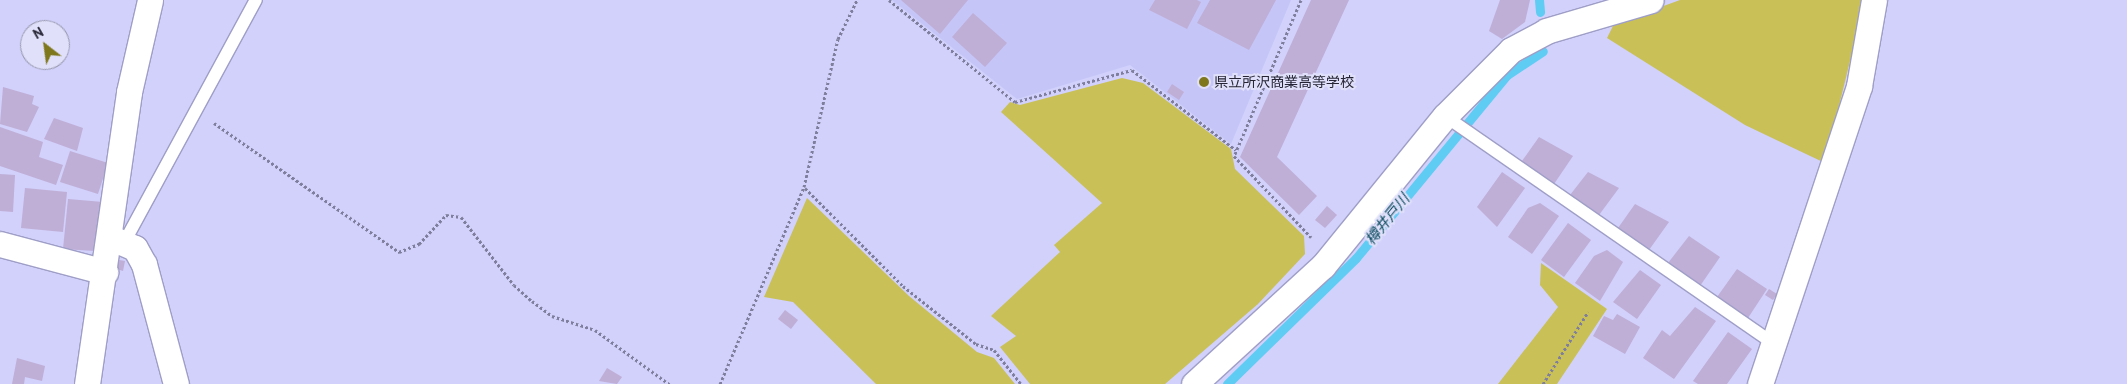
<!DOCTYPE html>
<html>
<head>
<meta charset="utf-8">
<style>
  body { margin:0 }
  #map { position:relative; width:2127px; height:384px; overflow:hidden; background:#d1d1fc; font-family:"PT Sans","Noto Sans JP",sans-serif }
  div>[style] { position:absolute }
  .built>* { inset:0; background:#c5c6f7 }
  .green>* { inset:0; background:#c9c057 }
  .stream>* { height:9px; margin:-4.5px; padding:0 4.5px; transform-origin:4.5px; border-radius:4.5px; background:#5fccf3 }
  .building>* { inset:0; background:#bfaed6 }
  .path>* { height:3px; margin-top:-1.5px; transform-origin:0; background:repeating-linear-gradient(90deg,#7f7f9d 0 2.5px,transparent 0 5px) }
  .roads { filter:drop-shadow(1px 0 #9e9ec7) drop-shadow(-1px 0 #9e9ec7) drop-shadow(0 1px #9e9ec7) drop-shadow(0 -1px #9e9ec7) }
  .service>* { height:12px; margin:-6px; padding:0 6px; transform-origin:6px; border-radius:6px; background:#fff }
  .minor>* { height:25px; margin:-12.5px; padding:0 12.5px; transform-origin:12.5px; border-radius:12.5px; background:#fff }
  .dots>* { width:14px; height:14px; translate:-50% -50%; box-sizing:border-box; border:2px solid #e0e0fa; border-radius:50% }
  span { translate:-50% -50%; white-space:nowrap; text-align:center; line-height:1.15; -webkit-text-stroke:4px #e0e0fa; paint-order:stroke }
  .poi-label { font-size:14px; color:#242434 }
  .left { translate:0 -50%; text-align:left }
  .water-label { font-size:15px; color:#0e4e62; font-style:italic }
  .north { position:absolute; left:20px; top:20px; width:50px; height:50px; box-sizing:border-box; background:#e0e0fa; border:1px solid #9595ab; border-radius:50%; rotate:330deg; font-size:14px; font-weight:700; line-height:20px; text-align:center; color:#242434 }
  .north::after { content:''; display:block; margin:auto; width:18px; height:22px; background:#7f771c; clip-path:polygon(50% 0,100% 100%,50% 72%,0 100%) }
</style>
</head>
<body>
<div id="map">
  <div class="built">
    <i style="clip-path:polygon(892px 0,1291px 0,1231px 144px,1130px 65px,1017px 99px)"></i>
  </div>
  <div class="green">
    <i style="clip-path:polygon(1680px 0,1865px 0,1825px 163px,1745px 125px,1607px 38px,1614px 24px)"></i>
    <i style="clip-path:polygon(1122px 78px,1143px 83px,1231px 149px,1235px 169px,1304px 236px,1305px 254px,1258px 304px,1165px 384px,1030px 384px,1000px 347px,1016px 336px,991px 316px,1060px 252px,1054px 245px,1102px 203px,1001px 112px,1010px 102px,1020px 105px)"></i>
    <i style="clip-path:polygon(807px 198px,909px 296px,977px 352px,994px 358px,1015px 384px,876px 384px,793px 302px,764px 297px)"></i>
    <i style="clip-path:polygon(1541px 263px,1607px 309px,1557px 384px,1498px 384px,1558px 307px,1540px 285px)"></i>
  </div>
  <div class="stream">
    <i style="left:1539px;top:0;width:12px;rotate:85deg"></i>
    <i style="left:1227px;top:384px;width:180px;rotate:-44.3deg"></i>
    <i style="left:1356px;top:258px;width:237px;rotate:-50.5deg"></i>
    <i style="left:1507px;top:75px;width:43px;rotate:-33.7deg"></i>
  </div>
  <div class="building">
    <i style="clip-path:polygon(901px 0,968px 0,940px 34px)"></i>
    <i style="clip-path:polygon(1155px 0,1197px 0,1201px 2px,1187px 29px,1149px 10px)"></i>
    <i style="clip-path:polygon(1210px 0,1276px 0,1249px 50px,1197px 23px)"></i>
    <i style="clip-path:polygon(1311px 0,1349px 0,1277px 157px,1317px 196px,1299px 215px,1240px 157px)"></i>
    <i style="clip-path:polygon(1500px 0,1530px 0,1525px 22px,1502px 39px,1489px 31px)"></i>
    <i style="clip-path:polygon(973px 13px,1007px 43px,985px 67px,952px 37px)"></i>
    <i style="clip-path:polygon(1172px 84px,1184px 92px,1179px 100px,1167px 92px)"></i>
    <i style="clip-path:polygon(3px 87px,34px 96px,32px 104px,39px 107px,27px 132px,0 124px)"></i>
    <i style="clip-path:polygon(54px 118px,83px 128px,77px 151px,44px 139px)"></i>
    <i style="clip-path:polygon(0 127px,43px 142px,39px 157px,63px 165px,56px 185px,0 166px)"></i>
    <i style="clip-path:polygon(1539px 137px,1573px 156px,1554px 184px,1522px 161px)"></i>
    <i style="clip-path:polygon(70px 151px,108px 163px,98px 194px,60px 182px)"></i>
    <i style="clip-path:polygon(1502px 172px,1525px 188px,1497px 227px,1477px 207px)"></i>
    <i style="clip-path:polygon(1588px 172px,1619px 188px,1599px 215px,1570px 195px)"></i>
    <i style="clip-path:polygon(0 174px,15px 175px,13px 212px,0 211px)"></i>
    <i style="clip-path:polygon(25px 188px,67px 192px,63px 232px,21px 228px)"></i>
    <i style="clip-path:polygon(68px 199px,103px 202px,95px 251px,63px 249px)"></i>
    <i style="clip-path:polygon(1540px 203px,1559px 216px,1532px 254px,1508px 237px,1528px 208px)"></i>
    <i style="clip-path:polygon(1635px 204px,1669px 222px,1649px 250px,1618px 228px)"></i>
    <i style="clip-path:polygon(1327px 206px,1337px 215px,1325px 228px,1315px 220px)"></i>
    <i style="clip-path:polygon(1568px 223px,1591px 240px,1564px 277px,1541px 260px)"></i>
    <i style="clip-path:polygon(1689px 236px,1720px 257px,1700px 286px,1668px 263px)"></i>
    <i style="clip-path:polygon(1607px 250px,1623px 262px,1600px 301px,1575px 283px,1594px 256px)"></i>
    <i style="clip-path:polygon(119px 260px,125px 261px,123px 271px,117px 269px)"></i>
    <i style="clip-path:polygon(1737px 269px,1767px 289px,1748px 318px,1717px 297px)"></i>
    <i style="clip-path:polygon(1640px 270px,1661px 285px,1637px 319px,1613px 302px)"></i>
    <i style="clip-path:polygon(1769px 289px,1777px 294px,1773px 300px,1765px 295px)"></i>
    <i style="clip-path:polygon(1695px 307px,1716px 321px,1674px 379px,1643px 358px,1662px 330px,1670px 336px)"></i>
    <i style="clip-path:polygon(785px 310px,798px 320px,791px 329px,778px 319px)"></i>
    <i style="clip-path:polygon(1617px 314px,1640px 327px,1625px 354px,1593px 336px,1604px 316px,1613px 320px)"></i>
    <i style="clip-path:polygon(1728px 332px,1752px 349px,1727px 384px,1698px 384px,1693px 381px)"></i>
    <i style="clip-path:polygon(17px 358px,45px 366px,42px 381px,25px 377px,24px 384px,12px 384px)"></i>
    <i style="clip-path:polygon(607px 368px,622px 377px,617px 384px,599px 381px)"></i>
  </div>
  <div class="path">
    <i style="left:889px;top:0;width:162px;rotate:39deg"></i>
    <i style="left:1015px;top:102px;width:121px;rotate:-15.3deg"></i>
    <i style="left:1132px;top:70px;width:131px;rotate:37.6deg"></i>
    <i style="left:1301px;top:0;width:170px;rotate:113.2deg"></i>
    <i style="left:1234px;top:156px;width:112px;rotate:46.5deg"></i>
    <i style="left:214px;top:123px;width:226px;rotate:34.9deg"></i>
    <i style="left:399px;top:252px;width:22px;rotate:-22deg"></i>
    <i style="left:419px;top:244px;width:40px;rotate:-47deg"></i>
    <i style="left:446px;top:215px;width:15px;rotate:8deg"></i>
    <i style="left:461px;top:217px;width:86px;rotate:52.1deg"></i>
    <i style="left:514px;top:285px;width:24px;rotate:42deg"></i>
    <i style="left:532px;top:301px;width:25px;rotate:37deg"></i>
    <i style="left:552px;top:316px;width:45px;rotate:18deg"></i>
    <i style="left:595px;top:330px;width:92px;rotate:36.1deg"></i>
    <i style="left:805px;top:188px;width:139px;rotate:45deg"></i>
    <i style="left:903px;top:286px;width:93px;rotate:38.5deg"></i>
    <i style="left:976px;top:344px;width:19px;rotate:18deg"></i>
    <i style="left:994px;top:350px;width:43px;rotate:51.5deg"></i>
    <i style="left:720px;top:384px;width:214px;rotate:-66.9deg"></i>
    <i style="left:804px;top:187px;width:152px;rotate:-77.1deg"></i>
    <i style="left:838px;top:39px;width:43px;rotate:-64deg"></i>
    <i style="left:1543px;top:384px;width:85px;rotate:-58deg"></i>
  </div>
  <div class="roads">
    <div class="service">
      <i style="left:1445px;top:116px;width:400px;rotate:34.7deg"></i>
      <i style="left:125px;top:241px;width:274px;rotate:-61.5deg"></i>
    </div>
    <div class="minor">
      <i style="left:109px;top:237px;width:28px;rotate:23deg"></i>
      <i style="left:135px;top:248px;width:18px;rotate:61deg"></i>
      <i style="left:144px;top:264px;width:124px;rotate:75.1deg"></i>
      <i style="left:0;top:244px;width:109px;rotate:14.9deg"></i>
      <i style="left:87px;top:384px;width:295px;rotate:-81.8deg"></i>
      <i style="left:129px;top:92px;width:94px;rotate:-77.1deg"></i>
      <i style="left:1194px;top:384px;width:175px;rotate:-42.5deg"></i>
      <i style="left:1323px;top:266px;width:193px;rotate:-50.9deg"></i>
      <i style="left:1445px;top:116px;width:93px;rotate:-45deg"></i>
      <i style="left:1511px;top:50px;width:40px;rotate:-28deg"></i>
      <i style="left:1546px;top:31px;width:109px;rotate:-16.4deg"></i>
      <i style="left:1760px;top:384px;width:314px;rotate:-71.6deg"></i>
      <i style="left:1859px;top:86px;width:87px;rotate:-80.1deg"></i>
    </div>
  </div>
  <div class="dots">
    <i style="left:1204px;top:82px;background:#7f771c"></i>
  </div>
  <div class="poi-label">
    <span class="left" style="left:1214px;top:82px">県立所沢商業高等学校</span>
  </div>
  <div class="water-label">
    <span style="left:1387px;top:219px;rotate:-51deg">樽井戸川</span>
  </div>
  <div class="north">N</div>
</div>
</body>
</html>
